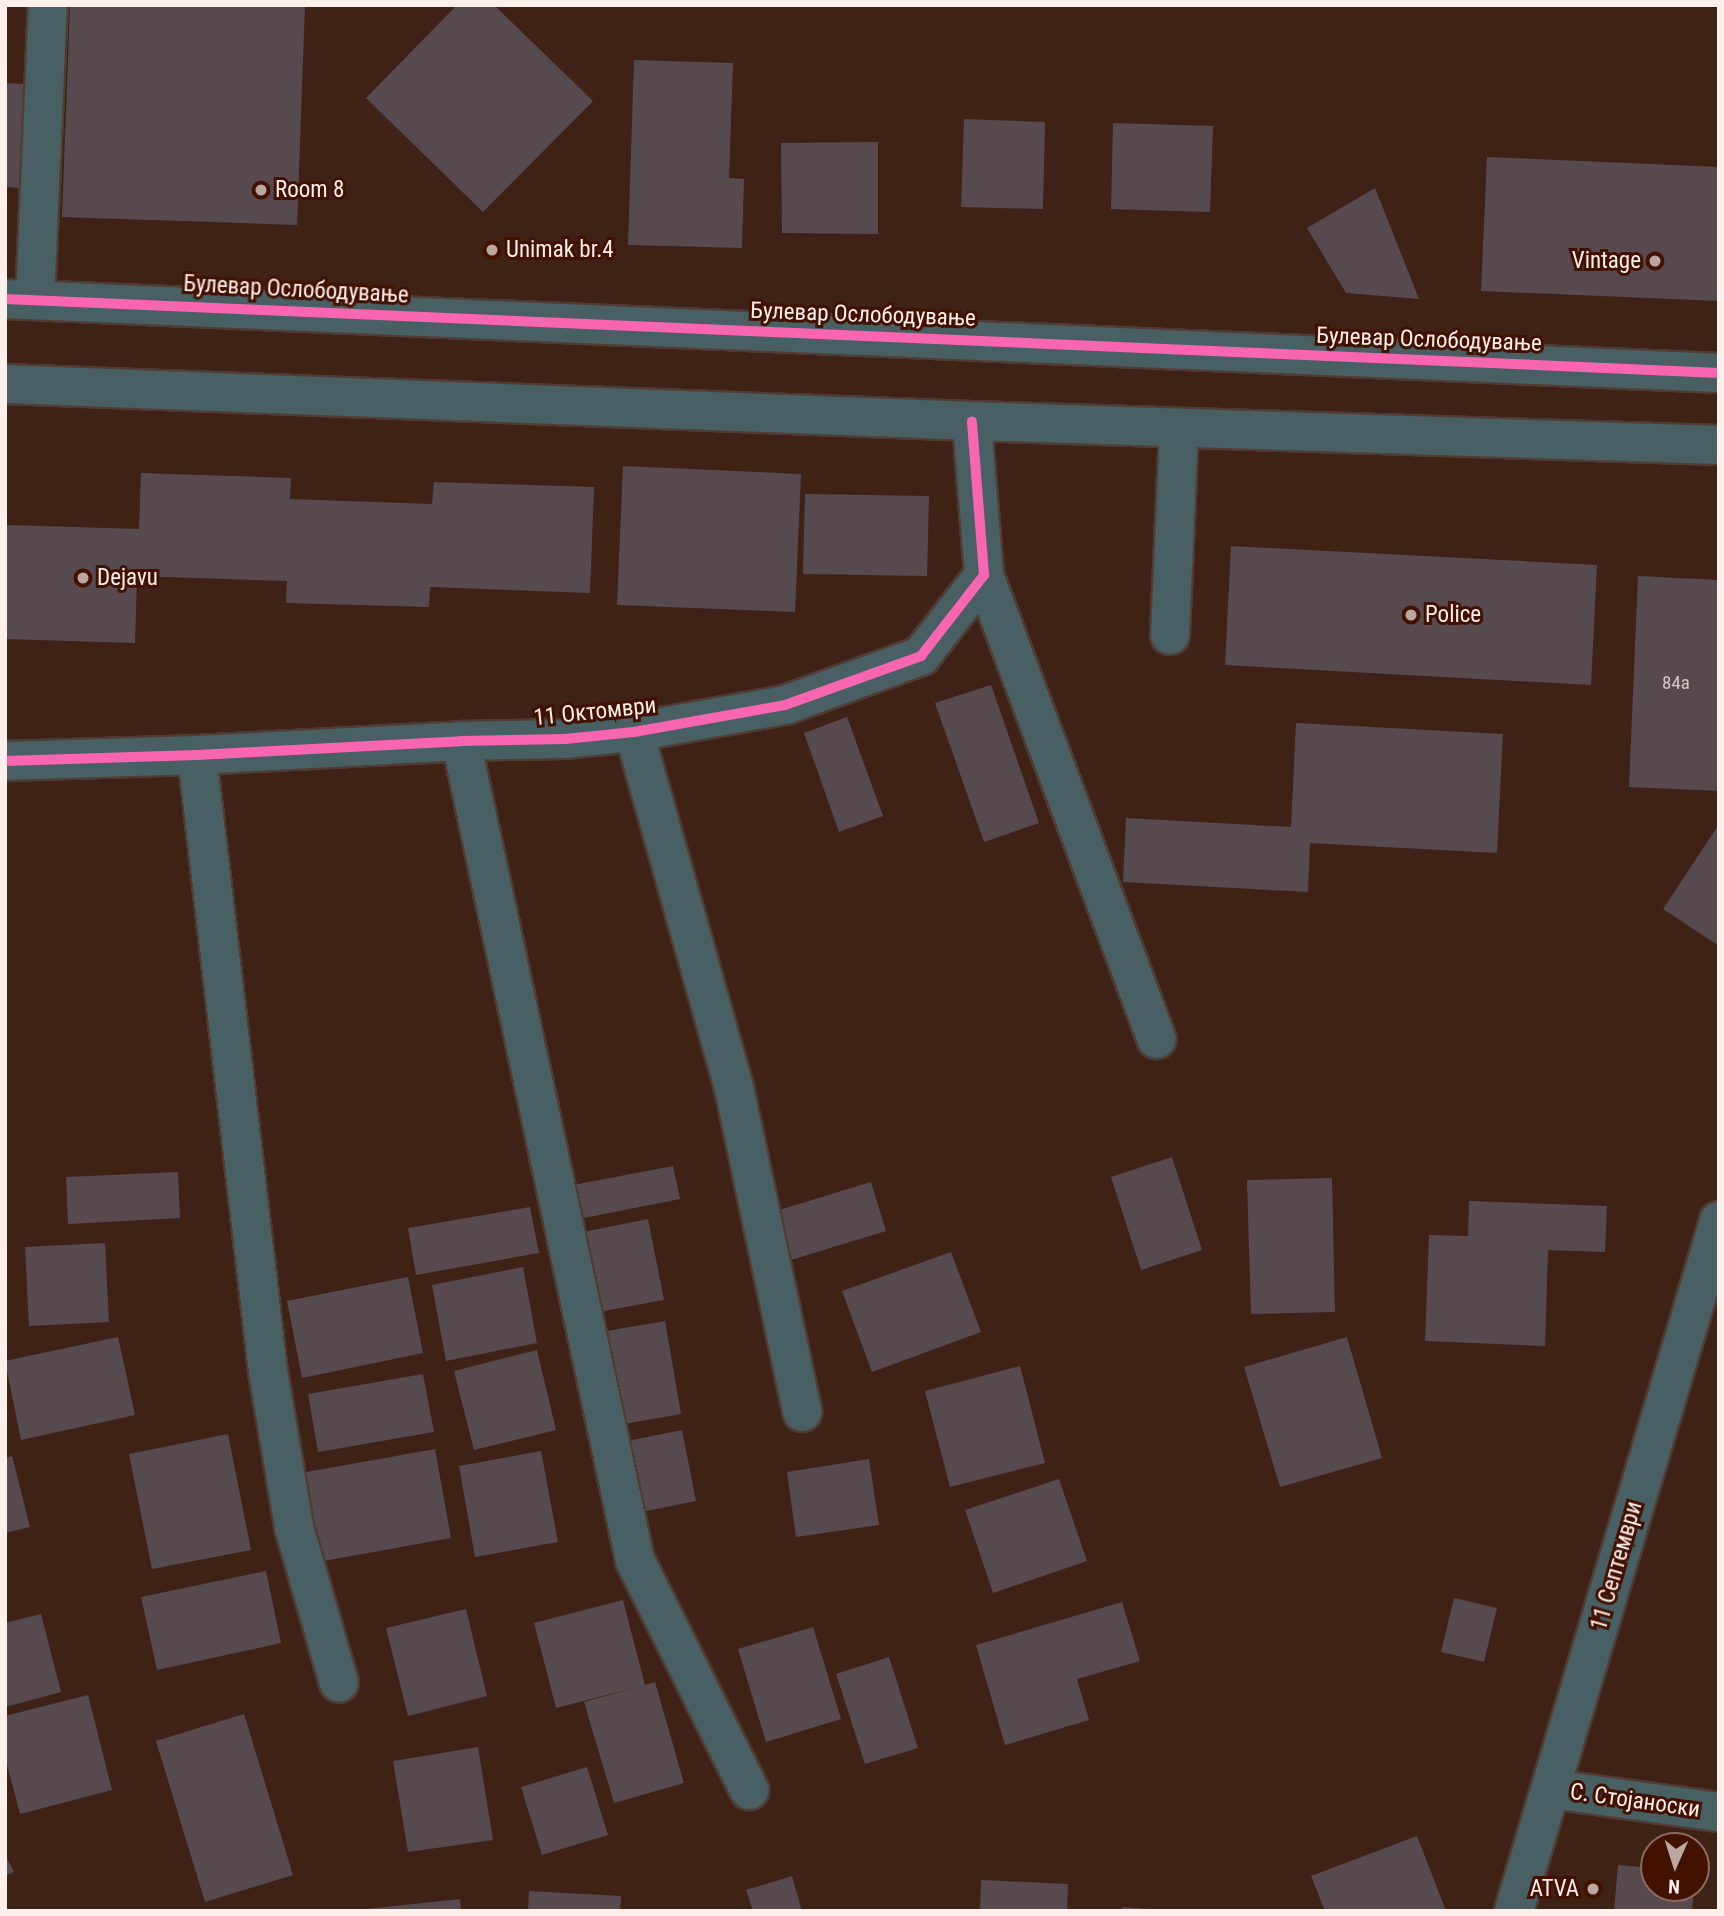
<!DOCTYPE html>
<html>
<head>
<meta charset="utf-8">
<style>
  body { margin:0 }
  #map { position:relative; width:1724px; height:1916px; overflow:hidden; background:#3e2216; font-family:"Roboto Condensed",sans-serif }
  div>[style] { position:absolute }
  .building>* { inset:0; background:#564a4f }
  .roads { filter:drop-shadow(2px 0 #513c33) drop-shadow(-2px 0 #513c33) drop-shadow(0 2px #513c33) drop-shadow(0 -2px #513c33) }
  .minor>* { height:38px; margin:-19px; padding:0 19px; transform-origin:19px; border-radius:19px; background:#485f64 }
  .cycleway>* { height:10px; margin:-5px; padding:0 5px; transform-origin:5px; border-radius:5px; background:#f766af }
  .dots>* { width:19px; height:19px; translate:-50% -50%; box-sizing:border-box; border:4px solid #421100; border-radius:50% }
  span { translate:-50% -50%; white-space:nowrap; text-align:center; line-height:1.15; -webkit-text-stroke:6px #421100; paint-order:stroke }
  .number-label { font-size:19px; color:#d3c6c3 }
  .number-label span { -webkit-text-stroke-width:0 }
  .poi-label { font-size:23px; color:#fdefea }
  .left { translate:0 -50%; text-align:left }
  .right { translate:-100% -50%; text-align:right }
  .street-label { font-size:23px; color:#fdefea }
  .frame { position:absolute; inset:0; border:7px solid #fdefea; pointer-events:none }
  .north { position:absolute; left:1640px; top:1832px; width:70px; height:70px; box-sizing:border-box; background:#421100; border:2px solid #8d6a5e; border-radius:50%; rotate:183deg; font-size:19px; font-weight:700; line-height:28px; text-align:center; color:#fdefea }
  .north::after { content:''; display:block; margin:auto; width:24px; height:32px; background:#baa7a0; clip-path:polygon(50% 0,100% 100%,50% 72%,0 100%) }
</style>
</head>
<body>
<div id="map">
  <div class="building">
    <i style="clip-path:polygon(70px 5px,305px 5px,297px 225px,62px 217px)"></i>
    <i style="clip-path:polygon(457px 5px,494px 5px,593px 101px,483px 212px,366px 98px)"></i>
    <i style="clip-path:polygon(634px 60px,733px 63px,729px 178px,744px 179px,742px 248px,628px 245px)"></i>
    <i style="clip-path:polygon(5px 83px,23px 84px,19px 188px,5px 187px)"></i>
    <i style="clip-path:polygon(964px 119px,1045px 122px,1043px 209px,961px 207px)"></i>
    <i style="clip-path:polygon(1113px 123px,1213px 126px,1210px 212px,1111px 209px)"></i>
    <i style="clip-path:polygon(878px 142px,878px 234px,782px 233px,781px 143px)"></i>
    <i style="clip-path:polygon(1487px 157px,1719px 167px,1719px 301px,1481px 291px)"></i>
    <i style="clip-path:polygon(1375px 188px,1419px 299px,1346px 293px,1307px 228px)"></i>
    <i style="clip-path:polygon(623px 466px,801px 474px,795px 612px,617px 605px)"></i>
    <i style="clip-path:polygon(141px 473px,291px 478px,290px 499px,432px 504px,434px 482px,594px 487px,590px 593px,430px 587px,429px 607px,286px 603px,287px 581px,137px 576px,135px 643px,5px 639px,5px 525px,139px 529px)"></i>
    <i style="clip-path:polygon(805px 494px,929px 496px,927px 576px,803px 574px)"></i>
    <i style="clip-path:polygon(1231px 546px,1597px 565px,1591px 685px,1225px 665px)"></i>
    <i style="clip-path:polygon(1638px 576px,1719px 580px,1719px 791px,1629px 787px)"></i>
    <i style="clip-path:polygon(991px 685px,1039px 823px,984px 842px,935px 703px)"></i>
    <i style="clip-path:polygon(847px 717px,883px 816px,839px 832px,804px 733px)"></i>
    <i style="clip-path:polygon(1296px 723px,1503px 734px,1497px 853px,1310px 843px,1308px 892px,1123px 882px,1126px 818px,1291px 827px)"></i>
    <i style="clip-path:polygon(1719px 824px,1719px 946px,1663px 909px)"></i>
    <i style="clip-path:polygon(1172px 1157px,1202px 1250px,1141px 1270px,1111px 1177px)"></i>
    <i style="clip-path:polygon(673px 1166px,680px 1199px,574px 1220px,568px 1186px)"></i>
    <i style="clip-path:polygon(178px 1172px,180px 1218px,68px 1224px,66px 1177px)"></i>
    <i style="clip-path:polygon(1332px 1178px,1335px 1312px,1251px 1314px,1247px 1180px)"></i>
    <i style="clip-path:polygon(871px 1182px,886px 1231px,791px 1260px,776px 1211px)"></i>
    <i style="clip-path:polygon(1469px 1201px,1607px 1206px,1605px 1252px,1548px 1250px,1545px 1346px,1425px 1341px,1429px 1235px,1468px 1236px)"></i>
    <i style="clip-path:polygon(530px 1207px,539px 1253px,416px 1275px,408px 1228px)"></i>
    <i style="clip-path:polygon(648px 1219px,664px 1300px,593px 1313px,578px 1233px)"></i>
    <i style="clip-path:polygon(105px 1243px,109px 1322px,29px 1326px,25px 1247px)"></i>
    <i style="clip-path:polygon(951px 1252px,981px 1332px,872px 1372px,842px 1291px)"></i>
    <i style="clip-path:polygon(523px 1267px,537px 1343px,446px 1361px,432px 1285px)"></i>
    <i style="clip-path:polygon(408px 1277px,423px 1353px,302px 1378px,287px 1301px)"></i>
    <i style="clip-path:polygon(665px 1321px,681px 1414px,618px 1425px,601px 1332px)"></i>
    <i style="clip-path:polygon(118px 1337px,135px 1415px,21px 1440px,5px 1361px)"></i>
    <i style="clip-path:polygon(1347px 1337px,1382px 1458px,1280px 1487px,1244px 1367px)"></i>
    <i style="clip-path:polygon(537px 1350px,556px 1430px,474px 1450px,454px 1371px)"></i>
    <i style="clip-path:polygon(1020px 1366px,1045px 1463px,950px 1487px,925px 1391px)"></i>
    <i style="clip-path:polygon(423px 1374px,434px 1432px,318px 1452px,308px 1394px)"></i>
    <i style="clip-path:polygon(682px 1430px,696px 1501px,637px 1513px,623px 1442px)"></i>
    <i style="clip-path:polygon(228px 1434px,251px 1550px,152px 1569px,129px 1454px)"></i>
    <i style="clip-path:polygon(435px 1449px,451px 1538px,318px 1562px,301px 1473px)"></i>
    <i style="clip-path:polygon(541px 1451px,558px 1542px,475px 1557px,459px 1466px)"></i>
    <i style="clip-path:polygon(12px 1456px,30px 1527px,5px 1533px,5px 1458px)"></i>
    <i style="clip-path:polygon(869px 1459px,879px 1525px,796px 1537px,787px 1472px)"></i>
    <i style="clip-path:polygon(1059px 1479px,1087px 1561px,993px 1593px,965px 1510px)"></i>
    <i style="clip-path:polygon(266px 1571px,281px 1643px,157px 1670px,141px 1597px)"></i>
    <i style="clip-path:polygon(1454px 1598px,1497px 1608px,1484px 1662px,1441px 1652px)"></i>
    <i style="clip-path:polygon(623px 1600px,645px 1685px,655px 1682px,684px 1783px,614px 1803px,584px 1702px,634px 1688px,556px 1708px,534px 1623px)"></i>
    <i style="clip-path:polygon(1122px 1602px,1140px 1661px,1077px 1679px,1089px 1720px,1005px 1745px,976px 1645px)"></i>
    <i style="clip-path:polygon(466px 1609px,487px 1696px,408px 1716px,386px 1628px)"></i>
    <i style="clip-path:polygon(41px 1614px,61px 1692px,5px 1707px,5px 1623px)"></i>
    <i style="clip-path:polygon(813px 1627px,841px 1719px,766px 1742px,738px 1649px)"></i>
    <i style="clip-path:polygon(889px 1657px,918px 1748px,865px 1764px,836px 1674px)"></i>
    <i style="clip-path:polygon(88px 1695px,112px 1790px,20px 1814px,5px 1757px,5px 1716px)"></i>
    <i style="clip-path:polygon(244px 1714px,293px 1875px,205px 1902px,156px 1741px)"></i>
    <i style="clip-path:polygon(478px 1747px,493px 1840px,408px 1852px,393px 1761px)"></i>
    <i style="clip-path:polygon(587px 1767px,608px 1835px,542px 1855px,521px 1787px)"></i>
    <i style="clip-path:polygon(1417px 1836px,1446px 1911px,1325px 1911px,1311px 1876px)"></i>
    <i style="clip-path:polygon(5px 1855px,14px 1872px,5px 1876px)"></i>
    <i style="clip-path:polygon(1618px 1865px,1654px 1868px,1654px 1888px,1694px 1888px,1692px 1911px,1614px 1911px)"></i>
    <i style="clip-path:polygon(792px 1876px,802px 1911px,753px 1911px,746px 1890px)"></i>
    <i style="clip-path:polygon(981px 1880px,1068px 1884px,1067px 1911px,980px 1911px)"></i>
    <i style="clip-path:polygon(529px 1891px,621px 1896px,620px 1911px,528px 1911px)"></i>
    <i style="clip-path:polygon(460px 1899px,461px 1911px,366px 1911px,366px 1909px)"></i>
    <i style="clip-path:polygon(1122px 1907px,1148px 1909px,1148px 1911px,1122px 1911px)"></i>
  </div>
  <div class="roads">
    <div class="minor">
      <i style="left:5px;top:299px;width:1716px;rotate:2.47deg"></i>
      <i style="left:35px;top:300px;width:295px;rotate:-87.5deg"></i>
      <i style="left:5px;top:384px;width:968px;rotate:2.19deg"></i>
      <i style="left:972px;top:421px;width:747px;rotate:1.84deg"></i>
      <i style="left:984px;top:575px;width:495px;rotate:69.6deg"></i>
      <i style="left:1170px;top:635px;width:207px;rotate:-87.5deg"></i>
      <i style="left:634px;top:732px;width:370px;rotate:74.3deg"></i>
      <i style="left:734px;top:1088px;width:331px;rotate:78.1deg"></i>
      <i style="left:461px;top:741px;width:837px;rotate:78.01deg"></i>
      <i style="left:635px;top:1560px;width:257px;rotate:63.6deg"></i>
      <i style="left:197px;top:755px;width:620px;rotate:83.43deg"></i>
      <i style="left:268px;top:1371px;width:158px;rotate:80.5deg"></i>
      <i style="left:294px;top:1527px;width:162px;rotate:73.9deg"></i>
      <i style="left:5px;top:761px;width:192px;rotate:-1.8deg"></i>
      <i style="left:197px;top:755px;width:264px;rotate:-3deg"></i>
      <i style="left:461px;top:741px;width:104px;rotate:-1.1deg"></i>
      <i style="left:565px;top:739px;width:69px;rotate:-5.8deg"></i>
      <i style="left:634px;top:732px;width:153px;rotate:-10.1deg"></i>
      <i style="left:785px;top:705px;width:145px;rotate:-19.8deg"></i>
      <i style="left:921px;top:656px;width:103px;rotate:-52.1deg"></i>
      <i style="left:984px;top:575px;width:154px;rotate:-94.5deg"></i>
      <i style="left:1551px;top:1789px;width:170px;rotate:7.8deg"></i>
      <i style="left:1514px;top:1911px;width:720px;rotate:-73.45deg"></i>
    </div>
  </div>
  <div class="cycleway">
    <i style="left:5px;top:299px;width:1716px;rotate:2.47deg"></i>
    <i style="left:5px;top:761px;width:192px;rotate:-1.8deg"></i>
    <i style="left:197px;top:755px;width:264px;rotate:-3deg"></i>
    <i style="left:461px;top:741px;width:104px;rotate:-1.1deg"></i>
    <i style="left:565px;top:739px;width:69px;rotate:-5.8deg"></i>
    <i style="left:634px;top:732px;width:153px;rotate:-10.1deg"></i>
    <i style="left:785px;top:705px;width:145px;rotate:-19.8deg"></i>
    <i style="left:921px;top:656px;width:103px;rotate:-52.1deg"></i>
    <i style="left:984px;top:575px;width:154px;rotate:-94.5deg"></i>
  </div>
  <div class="dots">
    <i style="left:261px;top:190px;background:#baa7a0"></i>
    <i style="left:492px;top:250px;background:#baa7a0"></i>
    <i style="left:1655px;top:261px;background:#baa7a0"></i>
    <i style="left:83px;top:578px;background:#baa7a0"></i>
    <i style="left:1411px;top:615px;background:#baa7a0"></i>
    <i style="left:1593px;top:1889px;background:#baa7a0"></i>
  </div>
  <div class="number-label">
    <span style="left:1676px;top:683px">84а</span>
  </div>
  <div class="poi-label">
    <span class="left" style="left:275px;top:190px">Room 8</span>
    <span class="left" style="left:506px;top:250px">Unimak br.4</span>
    <span class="right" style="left:1641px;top:261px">Vintage</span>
    <span class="left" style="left:97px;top:578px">Dejavu</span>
    <span class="left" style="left:1425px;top:615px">Police</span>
    <span class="right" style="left:1579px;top:1889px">ATVA</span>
  </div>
  <div class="street-label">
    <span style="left:296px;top:290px;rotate:3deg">Булевар Ослободување</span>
    <span style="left:863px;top:315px;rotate:2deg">Булевар Ослободување</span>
    <span style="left:1429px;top:340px;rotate:2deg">Булевар Ослободување</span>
    <span style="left:595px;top:712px;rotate:-6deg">11 Октомври</span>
    <span style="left:1617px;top:1566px;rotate:-74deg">11 Септември</span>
    <span style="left:1635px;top:1801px;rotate:8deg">С. Стојаноски</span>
  </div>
  <div class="frame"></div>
  <div class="north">N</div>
</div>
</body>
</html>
